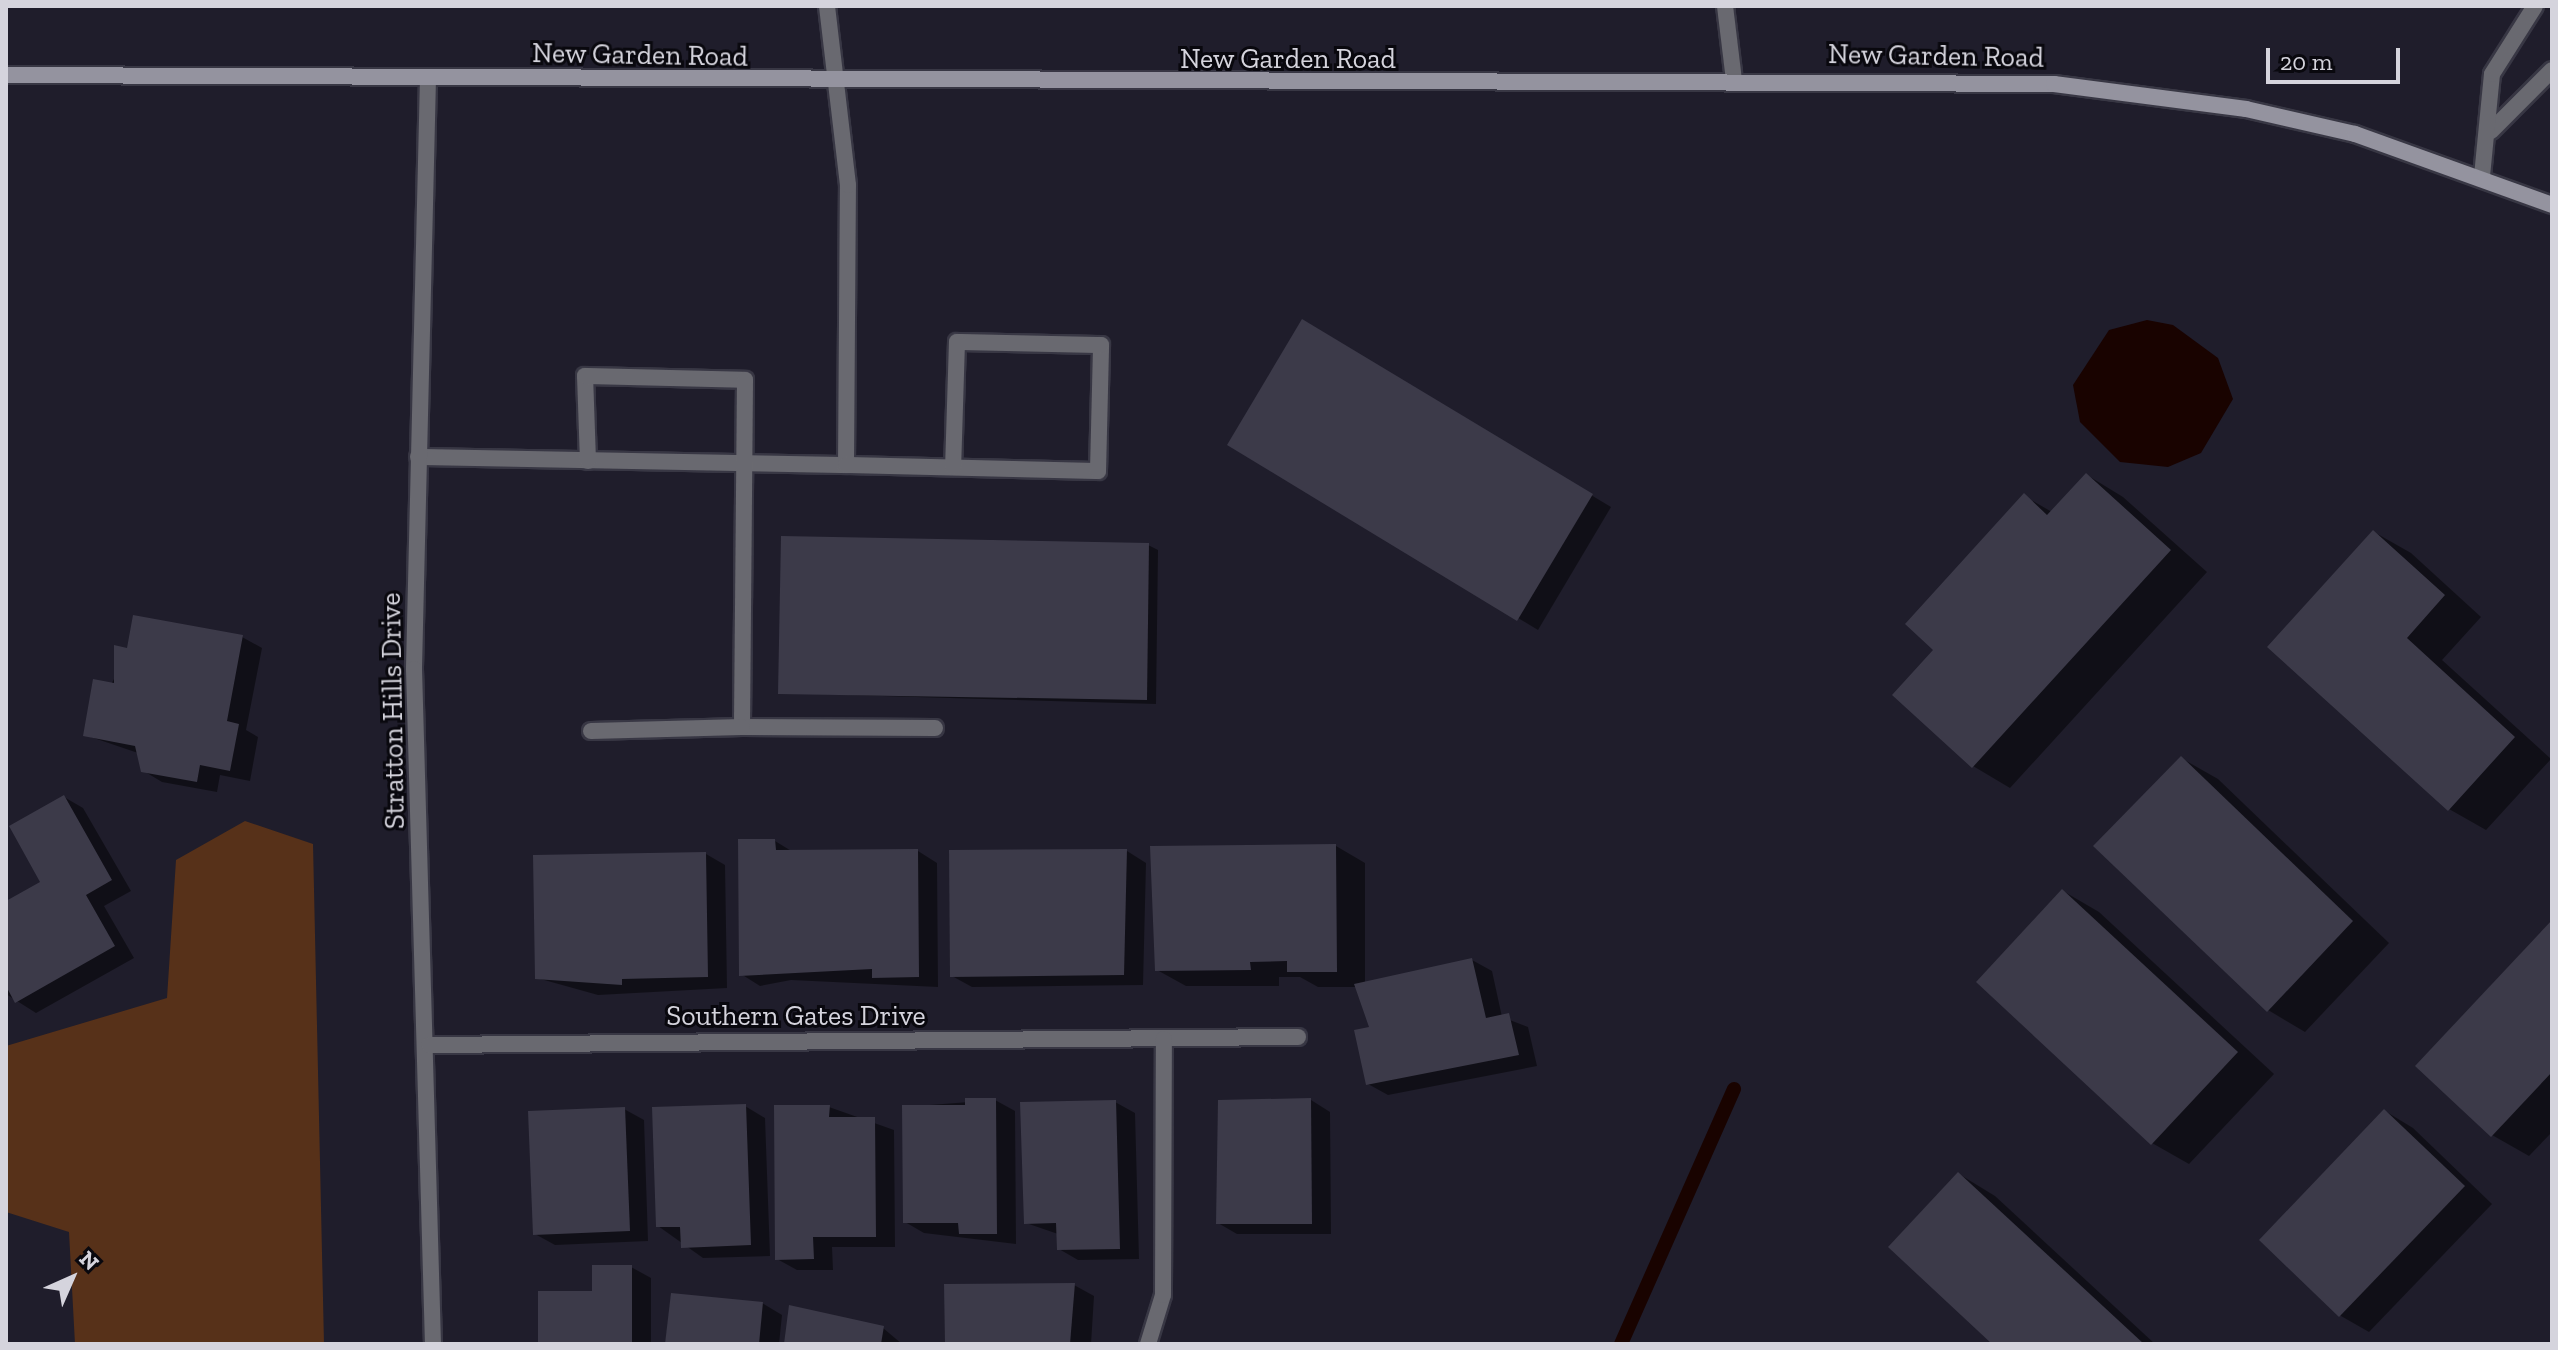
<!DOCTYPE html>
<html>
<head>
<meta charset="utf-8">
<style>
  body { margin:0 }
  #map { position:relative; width:2558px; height:1350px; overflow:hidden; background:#1f1d2b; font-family:"Zilla Slab",serif }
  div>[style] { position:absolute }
  .green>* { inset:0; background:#573119 }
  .water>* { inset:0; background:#190300 }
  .shadow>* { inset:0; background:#0007 }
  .stream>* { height:14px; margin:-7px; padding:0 7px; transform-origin:7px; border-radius:7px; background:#190300 }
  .building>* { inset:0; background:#3c3a49 }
  .roads { filter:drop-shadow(2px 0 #383744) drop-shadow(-2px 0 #383744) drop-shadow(0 2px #383744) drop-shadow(0 -2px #383744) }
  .lane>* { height:16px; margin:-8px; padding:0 8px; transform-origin:8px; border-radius:8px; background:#696970 }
  .street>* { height:16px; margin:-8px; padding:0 8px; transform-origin:8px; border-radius:8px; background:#696970 }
  .secondary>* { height:16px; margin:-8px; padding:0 8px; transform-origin:8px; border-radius:8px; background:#94939f }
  span { translate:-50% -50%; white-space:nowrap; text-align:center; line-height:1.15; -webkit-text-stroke:6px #09080e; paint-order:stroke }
  .street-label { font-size:28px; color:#d5d4dd }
  .frame { position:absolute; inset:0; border:8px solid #d5d4dd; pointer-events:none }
  .north { position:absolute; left:32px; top:1238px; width:80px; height:80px; -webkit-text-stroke:6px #09080e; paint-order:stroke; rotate:45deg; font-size:22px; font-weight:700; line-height:32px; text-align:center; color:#d5d4dd }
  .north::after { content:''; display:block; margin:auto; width:28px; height:36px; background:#d5d4dd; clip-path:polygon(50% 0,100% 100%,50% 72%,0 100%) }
  .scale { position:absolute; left:2266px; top:48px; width:134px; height:36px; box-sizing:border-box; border:4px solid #d5d4dd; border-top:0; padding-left:10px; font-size:24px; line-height:28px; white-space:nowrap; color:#d5d4dd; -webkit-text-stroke:6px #09080e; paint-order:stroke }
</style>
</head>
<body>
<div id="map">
  <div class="green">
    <i style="clip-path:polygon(245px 821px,313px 844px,324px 1344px,75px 1344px,69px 1232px,6px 1212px,6px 1046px,167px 998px,176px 860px)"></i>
  </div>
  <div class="water">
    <i style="clip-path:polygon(2147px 320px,2173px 325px,2218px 358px,2233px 399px,2201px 453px,2168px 467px,2120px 462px,2080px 422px,2073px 385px,2109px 330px)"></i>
  </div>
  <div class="shadow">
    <i style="clip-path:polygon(1303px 322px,1611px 507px,1538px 630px,1229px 445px)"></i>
    <i style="clip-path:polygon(2087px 475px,2123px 497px,2207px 572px,2010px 788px,1973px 766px,1936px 650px,2024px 496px,2052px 512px)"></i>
    <i style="clip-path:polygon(2374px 532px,2411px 553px,2481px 617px,2442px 660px,2551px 759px,2486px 830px,2449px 809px)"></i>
    <i style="clip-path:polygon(1148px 545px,1158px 550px,1156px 704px,780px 693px)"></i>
    <i style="clip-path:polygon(242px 637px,262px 648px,246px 730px,258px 737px,250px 781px,220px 775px,217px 792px,162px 782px,142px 770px,138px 753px,85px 735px,129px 650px)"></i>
    <i style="clip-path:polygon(2181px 758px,2218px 779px,2389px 943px,2305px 1032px,2268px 1010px)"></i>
    <i style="clip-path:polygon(64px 797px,83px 808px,131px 891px,104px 906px,134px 958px,36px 1013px,6px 994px,6px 903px,43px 882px)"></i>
    <i style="clip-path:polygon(775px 841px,793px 852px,918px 851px,937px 863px,938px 987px,791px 980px,760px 986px,741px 974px)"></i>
    <i style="clip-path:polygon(1336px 846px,1365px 863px,1365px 983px,1472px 960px,1492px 971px,1502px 1017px,1528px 1027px,1537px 1066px,1388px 1095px,1368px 1084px,1372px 1028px,1358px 987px,1318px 987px,1300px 977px,1279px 977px,1279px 986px,1186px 986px,1157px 970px)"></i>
    <i style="clip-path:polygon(1127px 851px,1146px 863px,1143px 985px,972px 987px,952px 976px)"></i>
    <i style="clip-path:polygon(706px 854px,725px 865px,727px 988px,598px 995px,537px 978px)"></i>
    <i style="clip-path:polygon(2063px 891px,2099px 912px,2274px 1074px,2189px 1164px,2152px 1143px)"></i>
    <i style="clip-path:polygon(2552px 923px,2552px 1132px,2529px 1156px,2492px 1135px)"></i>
    <i style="clip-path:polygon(995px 1100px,1015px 1111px,1016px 1244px,924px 1233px,905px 1222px,904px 1107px)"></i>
    <i style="clip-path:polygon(1311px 1100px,1330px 1112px,1331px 1234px,1237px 1234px,1218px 1223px)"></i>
    <i style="clip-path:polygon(1115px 1102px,1135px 1113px,1139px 1259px,1078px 1260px,1059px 1249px,1058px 1234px,1026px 1223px)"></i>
    <i style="clip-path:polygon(745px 1106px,765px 1118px,770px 1256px,703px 1258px,658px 1226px)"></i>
    <i style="clip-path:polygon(829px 1107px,894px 1130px,895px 1247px,832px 1247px,833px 1270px,797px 1270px,777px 1259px)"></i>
    <i style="clip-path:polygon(624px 1109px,644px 1120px,648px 1241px,555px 1245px,535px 1234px)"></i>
    <i style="clip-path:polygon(2385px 1111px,2413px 1128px,2492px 1204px,2369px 1332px,2341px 1316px,2262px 1240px)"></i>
    <i style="clip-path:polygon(1959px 1174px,1995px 1196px,2155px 1344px,1995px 1344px)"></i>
    <i style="clip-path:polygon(631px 1267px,651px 1278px,651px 1344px,540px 1344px)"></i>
    <i style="clip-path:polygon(1074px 1285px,1094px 1296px,1091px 1344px,947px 1344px)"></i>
    <i style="clip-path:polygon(762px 1303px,782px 1315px,779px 1344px,667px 1344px)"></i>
    <i style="clip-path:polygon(883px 1328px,902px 1344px,786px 1344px)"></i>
  </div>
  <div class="stream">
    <i style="left:1621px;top:1344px;width:279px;rotate:-66.1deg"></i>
  </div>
  <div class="building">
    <i style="clip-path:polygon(1302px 319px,1593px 494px,1517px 621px,1227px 445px)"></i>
    <i style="clip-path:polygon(2086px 473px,2171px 550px,1972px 768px,1892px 695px,1933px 650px,1905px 624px,2024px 493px,2047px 515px)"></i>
    <i style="clip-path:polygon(2373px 530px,2445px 595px,2407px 638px,2515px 737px,2448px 811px,2267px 647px)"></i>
    <i style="clip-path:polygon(781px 536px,1149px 543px,1147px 700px,778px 694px)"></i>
    <i style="clip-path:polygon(133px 615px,243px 635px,227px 721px,239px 724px,230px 771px,200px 765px,197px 782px,141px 772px,135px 746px,83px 736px,93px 679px,114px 683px,114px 645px,127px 648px)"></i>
    <i style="clip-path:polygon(2181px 756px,2353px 921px,2267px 1012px,2093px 846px)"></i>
    <i style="clip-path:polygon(64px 795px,112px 880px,86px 895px,115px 946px,15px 1003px,6px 986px,6px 901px,40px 882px,9px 826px)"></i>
    <i style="clip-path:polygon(738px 839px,775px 839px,776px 850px,918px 849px,919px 977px,872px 978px,872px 969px,739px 976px)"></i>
    <i style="clip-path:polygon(1336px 844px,1337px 972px,1287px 972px,1287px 961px,1250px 962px,1251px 970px,1155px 971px,1150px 846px)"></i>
    <i style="clip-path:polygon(1127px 849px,1124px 975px,950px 977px,949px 850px)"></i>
    <i style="clip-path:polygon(706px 852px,708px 977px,622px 979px,622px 985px,535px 979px,533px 855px)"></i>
    <i style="clip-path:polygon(2062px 889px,2238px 1052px,2151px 1145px,1976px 982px)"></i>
    <i style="clip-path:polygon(2552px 920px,2552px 1072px,2491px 1137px,2415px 1066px)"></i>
    <i style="clip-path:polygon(1472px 958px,1486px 1018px,1509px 1013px,1519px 1055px,1366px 1085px,1354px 1030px,1369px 1027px,1354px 984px)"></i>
    <i style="clip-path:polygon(965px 1098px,996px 1098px,997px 1234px,959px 1234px,958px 1223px,903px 1223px,902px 1105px,965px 1105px)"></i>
    <i style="clip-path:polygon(1311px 1098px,1312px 1224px,1216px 1224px,1218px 1100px)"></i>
    <i style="clip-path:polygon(1116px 1100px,1120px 1249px,1057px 1250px,1056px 1223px,1024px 1224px,1020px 1102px)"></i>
    <i style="clip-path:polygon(746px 1104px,751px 1245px,681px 1248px,680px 1227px,656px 1227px,652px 1107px)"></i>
    <i style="clip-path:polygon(774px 1105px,830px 1105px,829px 1117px,875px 1117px,876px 1237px,813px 1237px,814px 1259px,775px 1260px)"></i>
    <i style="clip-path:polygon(625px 1107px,630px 1231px,533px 1235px,528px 1111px)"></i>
    <i style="clip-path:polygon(2384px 1109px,2465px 1186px,2339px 1317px,2259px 1240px)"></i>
    <i style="clip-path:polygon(1958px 1172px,2144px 1344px,1992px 1344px,1888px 1247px)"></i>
    <i style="clip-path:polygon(592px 1265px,632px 1265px,632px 1344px,538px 1344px,538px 1291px,592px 1291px)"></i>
    <i style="clip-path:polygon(1075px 1283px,1070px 1344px,945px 1344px,944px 1284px)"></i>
    <i style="clip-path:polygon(671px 1293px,763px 1302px,759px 1344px,665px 1344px)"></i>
    <i style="clip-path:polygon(789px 1305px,884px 1326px,881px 1344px,784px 1344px)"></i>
  </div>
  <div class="roads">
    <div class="lane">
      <i style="left:2491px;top:131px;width:86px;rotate:-45deg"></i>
      <i style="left:2482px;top:176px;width:102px;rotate:-84.4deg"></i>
      <i style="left:2492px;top:74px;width:80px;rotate:-57.7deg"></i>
      <i style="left:418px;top:457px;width:428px;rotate:1.1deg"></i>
      <i style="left:846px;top:465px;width:280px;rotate:-89.6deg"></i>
      <i style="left:848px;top:185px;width:180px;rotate:-96.7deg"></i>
      <i style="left:588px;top:461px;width:85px;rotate:-92deg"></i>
      <i style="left:585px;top:376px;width:160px;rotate:1.4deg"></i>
      <i style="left:745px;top:380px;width:347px;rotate:90.5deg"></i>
      <i style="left:742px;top:727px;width:193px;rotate:0.3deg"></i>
      <i style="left:846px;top:465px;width:252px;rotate:1.4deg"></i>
      <i style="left:1098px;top:471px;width:126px;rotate:-88.6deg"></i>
      <i style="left:1101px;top:345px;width:144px;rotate:-178.8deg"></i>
      <i style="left:957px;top:342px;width:125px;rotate:91.8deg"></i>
      <i style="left:591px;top:731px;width:151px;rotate:-1.5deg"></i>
    </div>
    <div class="street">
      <i style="left:1725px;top:6px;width:75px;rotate:83.1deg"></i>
      <i style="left:428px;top:78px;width:591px;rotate:91.36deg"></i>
      <i style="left:414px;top:669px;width:675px;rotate:88.39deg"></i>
      <i style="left:429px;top:1045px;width:869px;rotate:-0.53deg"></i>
      <i style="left:1148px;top:1344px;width:51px;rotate:-73deg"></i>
      <i style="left:1163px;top:1295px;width:256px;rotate:-89.8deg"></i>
    </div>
    <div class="secondary">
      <i style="left:6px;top:75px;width:2048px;rotate:0.25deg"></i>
      <i style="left:2054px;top:84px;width:194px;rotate:7.4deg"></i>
      <i style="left:2246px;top:109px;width:112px;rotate:12.9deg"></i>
      <i style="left:2355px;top:134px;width:209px;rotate:19.8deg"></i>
    </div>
  </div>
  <div class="street-label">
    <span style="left:640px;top:55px;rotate:1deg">New Garden Road</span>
    <span style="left:1936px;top:56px;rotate:1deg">New Garden Road</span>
    <span style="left:1288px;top:59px">New Garden Road</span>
    <span style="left:393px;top:711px;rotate:-91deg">Stratton Hills Drive</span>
    <span style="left:796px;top:1016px">Southern Gates Drive</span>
  </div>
  <div class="frame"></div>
  <div class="north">N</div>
  <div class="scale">20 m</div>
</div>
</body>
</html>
